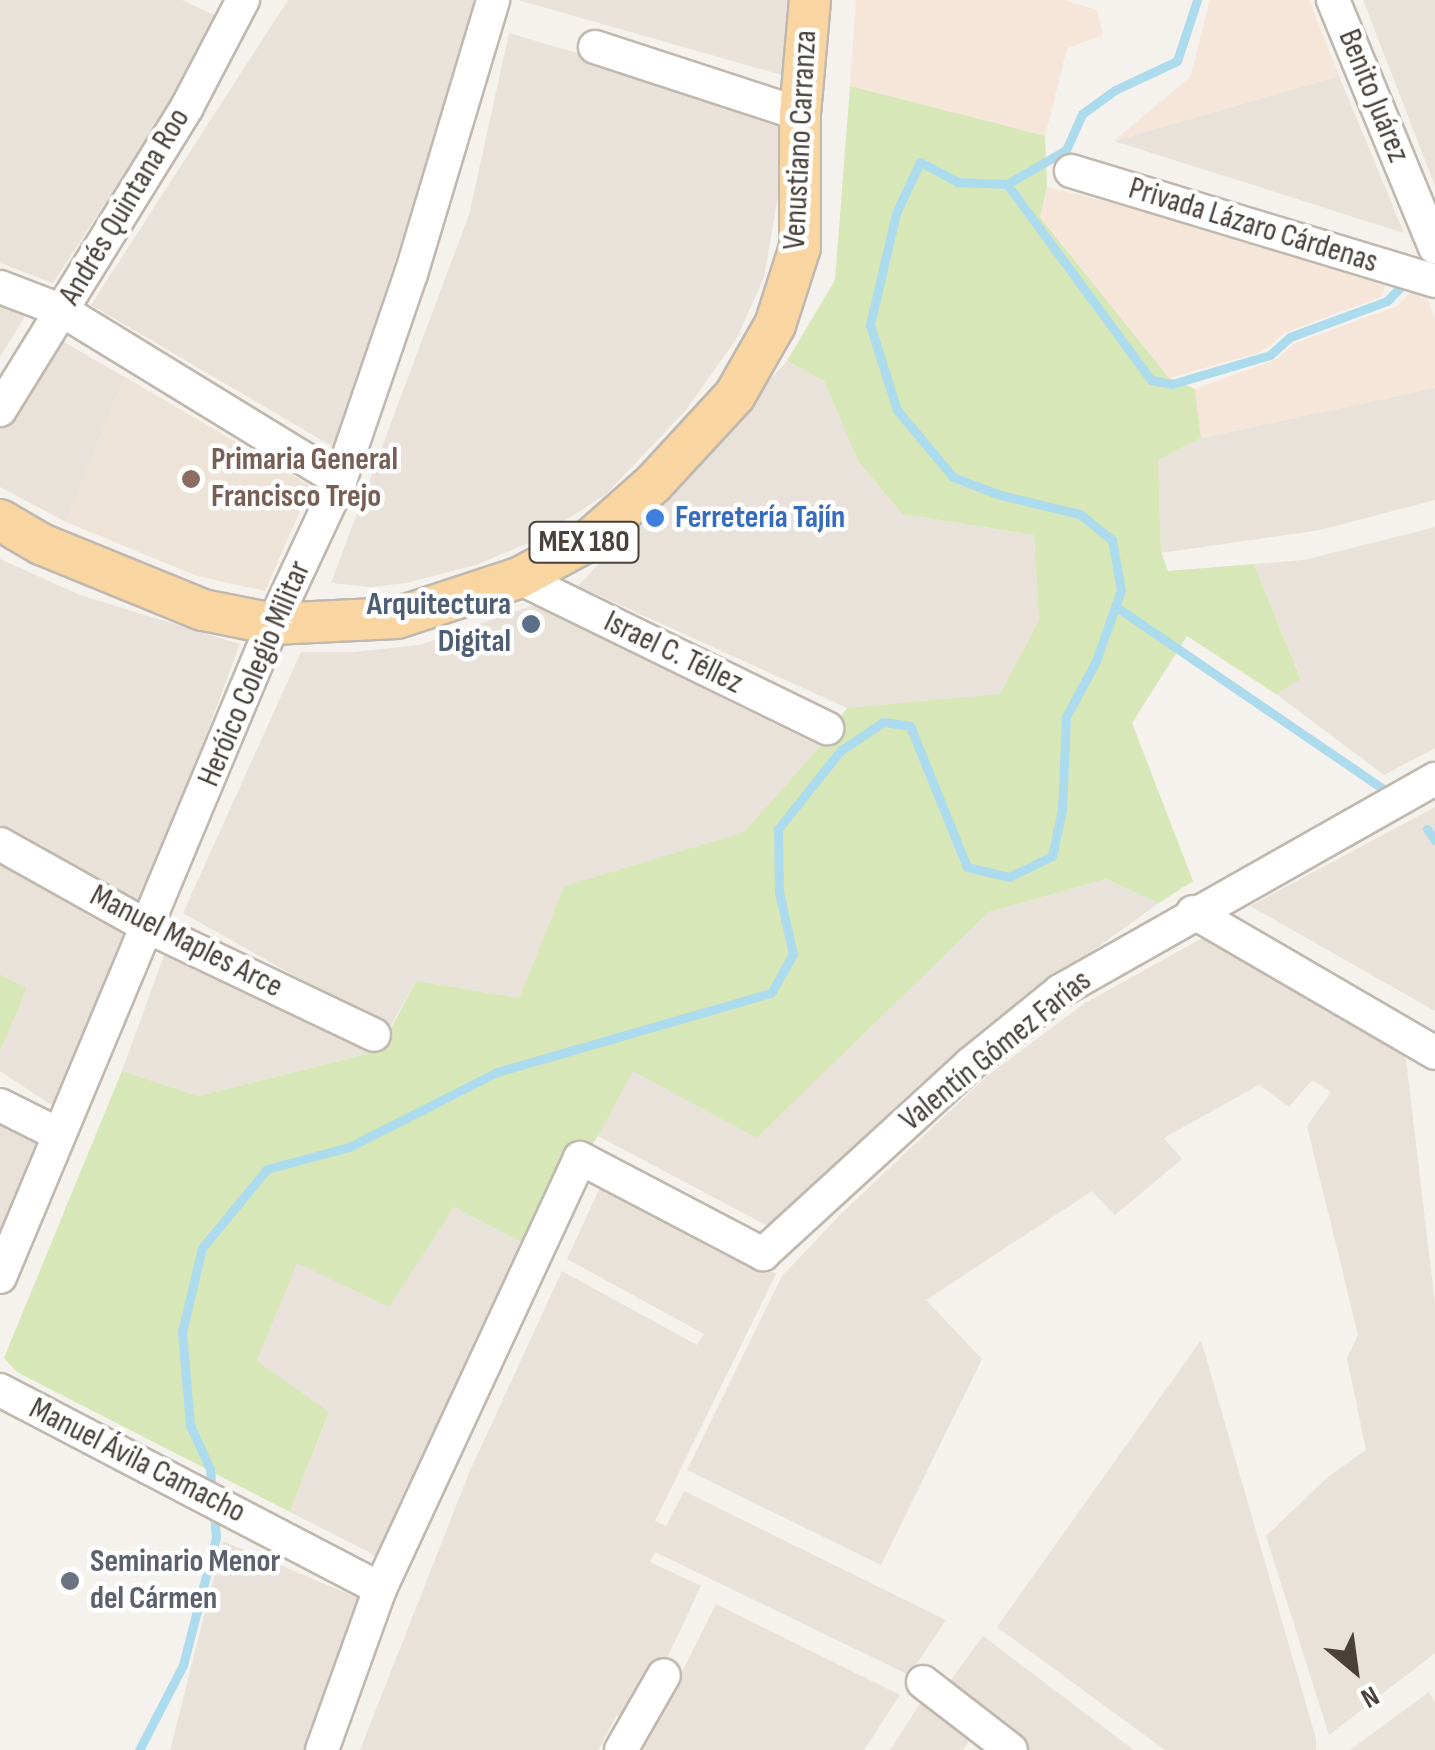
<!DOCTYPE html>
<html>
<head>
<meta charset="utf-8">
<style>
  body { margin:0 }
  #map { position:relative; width:1435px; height:1750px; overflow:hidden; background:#f5f1ec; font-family:"Sofia Sans Condensed",sans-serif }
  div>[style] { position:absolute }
  .residential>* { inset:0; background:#e9e2da }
  .commercial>* { inset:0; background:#f5e6d9 }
  .education>* { inset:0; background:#ede4d7 }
  .green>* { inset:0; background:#d7e7b7 }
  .stream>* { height:9px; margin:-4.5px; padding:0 4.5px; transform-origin:4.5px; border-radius:4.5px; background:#addbee }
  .roads { filter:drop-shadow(2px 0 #c0b8af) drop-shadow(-2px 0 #c0b8af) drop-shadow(0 2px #c0b8af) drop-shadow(0 -2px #c0b8af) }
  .minor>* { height:32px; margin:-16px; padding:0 16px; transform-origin:16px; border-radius:16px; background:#fff }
  .major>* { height:40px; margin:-20px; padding:0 20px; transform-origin:20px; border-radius:20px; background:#f9d5a1 }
  .dots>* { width:28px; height:28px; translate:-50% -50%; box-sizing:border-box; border:5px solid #fff; border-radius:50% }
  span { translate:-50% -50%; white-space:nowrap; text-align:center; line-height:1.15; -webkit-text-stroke:9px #fff; paint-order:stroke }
  .shield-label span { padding:2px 8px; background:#fff; border:2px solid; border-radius:8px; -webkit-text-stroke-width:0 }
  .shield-label { font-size:30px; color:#49413a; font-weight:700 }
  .street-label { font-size:32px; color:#49413a }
  .education-label { font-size:32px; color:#785e54; font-weight:700 }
  .left { translate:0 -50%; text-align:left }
  .shop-label { font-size:32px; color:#366cbe; font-weight:700 }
  .service-label { font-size:32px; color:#4e5e75; font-weight:700 }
  .right { translate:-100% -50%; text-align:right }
  .worship-label { font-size:32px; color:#5b616d; font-weight:700 }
  .north { position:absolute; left:1305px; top:1620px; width:100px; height:100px; -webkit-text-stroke:8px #fff; paint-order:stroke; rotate:151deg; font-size:28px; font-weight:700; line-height:40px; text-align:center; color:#49413a }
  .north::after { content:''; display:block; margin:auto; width:35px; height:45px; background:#49413a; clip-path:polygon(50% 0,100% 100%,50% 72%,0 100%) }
</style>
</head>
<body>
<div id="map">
  <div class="residential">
    <i style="clip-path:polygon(0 0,182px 0,225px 20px,53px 283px,0 263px)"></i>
    <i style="clip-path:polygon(288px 0,479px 0,335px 448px,91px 305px)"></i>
    <i style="clip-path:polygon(518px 0,792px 0,785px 76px)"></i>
    <i style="clip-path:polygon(1363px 0,1435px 0,1435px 186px)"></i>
    <i style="clip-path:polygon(509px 33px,792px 116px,764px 277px,737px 338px,686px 410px,605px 495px,531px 542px,476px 565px,406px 583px,370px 587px,331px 583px,469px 215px)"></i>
    <i style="clip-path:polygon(1339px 76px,1404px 233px,1114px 141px)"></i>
    <i style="clip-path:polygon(0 303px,27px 313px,0 357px)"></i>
    <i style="clip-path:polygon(57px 338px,125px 377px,66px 522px,0 487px,0 429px)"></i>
    <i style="clip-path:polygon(787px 361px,824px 381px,858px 461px,902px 514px,1034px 535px,1039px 620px,1000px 695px,847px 708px,578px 586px)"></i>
    <i style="clip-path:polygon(1435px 388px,1435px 500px,1320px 530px,1161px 553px,1158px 460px,1201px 438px)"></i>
    <i style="clip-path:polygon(1435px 527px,1435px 748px,1384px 775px,1276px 694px,1301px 678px,1254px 564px,1303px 560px)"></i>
    <i style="clip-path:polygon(0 559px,80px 595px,240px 644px,143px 903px,0 824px)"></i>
    <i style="clip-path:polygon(534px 605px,820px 746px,744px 832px,564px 886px,519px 998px,416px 981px,389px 1029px,183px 913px,301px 652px,354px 652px,419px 645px)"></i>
    <i style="clip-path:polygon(1435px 807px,1435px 1011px,1250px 906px)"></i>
    <i style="clip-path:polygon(0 862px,126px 933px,53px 1106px,0 1071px,0 1052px,27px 988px,0 974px)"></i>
    <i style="clip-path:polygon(1106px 879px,1159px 903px,1013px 1008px,920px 1084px,768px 1226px,598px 1136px,633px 1070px,757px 1138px,989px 912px)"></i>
    <i style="clip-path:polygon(1206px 936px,1404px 1043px,1435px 1304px,1435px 1653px,1329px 1735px,1266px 1536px,1329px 1476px,1366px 1450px,1347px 1358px,1358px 1335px,1307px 1126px,1331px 1092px,1312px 1080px,1289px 1107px,1259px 1085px,1164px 1138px,1182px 1159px,1115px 1215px,1092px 1191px,926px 1300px,982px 1359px,881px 1565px,687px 1470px,782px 1276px,842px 1213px,987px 1076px,1085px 1003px)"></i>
    <i style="clip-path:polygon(166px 950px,379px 1051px,198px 1096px,122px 1071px)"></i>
    <i style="clip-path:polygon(0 1108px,44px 1131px,0 1233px)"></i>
    <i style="clip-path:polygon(603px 1181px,776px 1274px,655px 1521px,666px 1526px,684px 1491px,946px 1620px,909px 1675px,655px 1552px,650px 1562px,701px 1586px,636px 1724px,617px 1715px,598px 1750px,360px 1750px,469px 1473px,562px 1271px,697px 1345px,704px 1334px,567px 1259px)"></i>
    <i style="clip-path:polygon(454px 1207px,523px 1243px,390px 1563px,290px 1512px,329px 1413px,257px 1361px,297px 1262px)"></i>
    <i style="clip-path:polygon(1201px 1340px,1316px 1739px,1316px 1750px,1165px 1750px,997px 1627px)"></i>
    <i style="clip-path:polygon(223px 1541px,365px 1601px,310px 1750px,170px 1750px)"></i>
    <i style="clip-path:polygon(716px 1604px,900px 1695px,864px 1750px,643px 1750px)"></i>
    <i style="clip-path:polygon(983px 1636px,1134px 1750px,1026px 1750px,945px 1688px)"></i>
    <i style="clip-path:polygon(1429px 1692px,1435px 1703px,1435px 1750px,1350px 1750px)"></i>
    <i style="clip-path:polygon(923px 1699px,972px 1736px,963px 1750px,890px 1750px)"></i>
  </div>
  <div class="commercial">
    <i style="clip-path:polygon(856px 0,1064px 0,1097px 10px,1103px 35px,1067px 48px,1045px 136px,850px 86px)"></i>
    <i style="clip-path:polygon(1210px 0,1309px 0,1339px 76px,1114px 141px,1191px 76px)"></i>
    <i style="clip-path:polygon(1047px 187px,1390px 270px,1381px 297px,1286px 332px,1261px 352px,1169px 378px,1040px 216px)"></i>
    <i style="clip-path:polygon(1421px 282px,1435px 319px,1435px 388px,1201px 438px,1195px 389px,1277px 359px,1293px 344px,1397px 306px)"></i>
  </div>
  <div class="education">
    <i style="clip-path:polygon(125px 377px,311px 486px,265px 591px,197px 576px,66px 522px)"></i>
  </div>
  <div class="green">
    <i style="clip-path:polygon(850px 86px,1045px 136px,1047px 187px,1040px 217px,1169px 378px,1195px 389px,1201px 438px,1158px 460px,1161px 552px,1168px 571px,1254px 564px,1301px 679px,1276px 694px,1187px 636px,1132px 723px,1193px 881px,1159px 903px,1106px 879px,989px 912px,757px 1138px,633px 1071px,598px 1136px,523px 1243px,454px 1207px,389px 1307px,297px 1263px,257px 1361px,329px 1412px,290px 1512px,17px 1372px,4px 1358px,122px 1071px,198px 1096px,379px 1051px,416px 981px,519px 998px,564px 886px,744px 832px,820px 746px,847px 708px,1000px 694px,1039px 620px,1034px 535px,902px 514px,858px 461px,824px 381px,787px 361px,835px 280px)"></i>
    <i style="clip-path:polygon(0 974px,27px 988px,0 1052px)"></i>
  </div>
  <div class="stream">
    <i style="left:1007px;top:184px;width:243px;rotate:53.7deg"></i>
    <i style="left:1151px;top:380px;width:21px;rotate:11deg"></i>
    <i style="left:1172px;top:384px;width:102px;rotate:-16.5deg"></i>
    <i style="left:1270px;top:355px;width:27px;rotate:-42deg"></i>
    <i style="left:1290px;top:337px;width:103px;rotate:-20.4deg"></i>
    <i style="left:1387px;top:301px;width:28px;rotate:-46deg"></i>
    <i style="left:1115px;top:606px;width:327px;rotate:34.3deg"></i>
    <i style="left:1427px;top:829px;width:14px;rotate:54deg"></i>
    <i style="left:212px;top:1492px;width:23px;rotate:-95deg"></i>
    <i style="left:210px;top:1469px;width:48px;rotate:-114.4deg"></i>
    <i style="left:190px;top:1425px;width:93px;rotate:-94.9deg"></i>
    <i style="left:182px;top:1332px;width:86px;rotate:-76.6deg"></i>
    <i style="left:202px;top:1248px;width:102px;rotate:-50.6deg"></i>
    <i style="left:267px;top:1169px;width:85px;rotate:-15deg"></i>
    <i style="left:349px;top:1147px;width:166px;rotate:-26.9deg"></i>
    <i style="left:497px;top:1072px;width:285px;rotate:-16.1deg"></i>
    <i style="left:771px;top:993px;width:45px;rotate:-60.6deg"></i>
    <i style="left:793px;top:954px;width:64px;rotate:-102.7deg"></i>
    <i style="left:779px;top:892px;width:63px;rotate:-90.9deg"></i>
    <i style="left:778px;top:829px;width:100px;rotate:-51.5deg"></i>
    <i style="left:840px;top:751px;width:52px;rotate:-34deg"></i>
    <i style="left:883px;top:722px;width:27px;rotate:8deg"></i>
    <i style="left:910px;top:726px;width:152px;rotate:68deg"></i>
    <i style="left:967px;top:867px;width:43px;rotate:13.4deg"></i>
    <i style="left:1009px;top:877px;width:48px;rotate:-26deg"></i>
    <i style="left:1052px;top:856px;width:47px;rotate:-77.7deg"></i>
    <i style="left:1062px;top:810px;width:93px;rotate:-87.5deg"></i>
    <i style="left:1066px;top:717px;width:64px;rotate:-61.8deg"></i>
    <i style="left:1096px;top:661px;width:75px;rotate:-70.6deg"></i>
    <i style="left:1121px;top:590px;width:51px;rotate:-100.2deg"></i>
    <i style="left:1112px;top:540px;width:41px;rotate:-140.9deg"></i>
    <i style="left:1080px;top:514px;width:82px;rotate:-166.6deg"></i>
    <i style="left:1000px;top:495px;width:50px;rotate:-159deg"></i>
    <i style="left:953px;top:477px;width:87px;rotate:-129.9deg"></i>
    <i style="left:897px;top:410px;width:89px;rotate:-107.6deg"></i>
    <i style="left:870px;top:325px;width:115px;rotate:-76.9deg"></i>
    <i style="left:896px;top:213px;width:56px;rotate:-64.8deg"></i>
    <i style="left:920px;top:162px;width:43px;rotate:27.8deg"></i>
    <i style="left:958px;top:182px;width:49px;rotate:2.3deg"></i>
    <i style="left:1007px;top:184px;width:68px;rotate:-30deg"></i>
    <i style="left:1066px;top:150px;width:39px;rotate:-66deg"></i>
    <i style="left:1082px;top:114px;width:41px;rotate:-36deg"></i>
    <i style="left:1115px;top:90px;width:68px;rotate:-25.1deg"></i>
    <i style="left:1177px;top:61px;width:64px;rotate:-71.8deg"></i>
    <i style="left:139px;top:1750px;width:96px;rotate:-62.6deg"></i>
    <i style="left:183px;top:1665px;width:132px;rotate:-75.5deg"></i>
    <i style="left:216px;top:1537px;width:25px;rotate:-95deg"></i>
  </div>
  <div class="roads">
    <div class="minor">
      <i style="left:1333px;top:0;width:268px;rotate:67.6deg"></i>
      <i style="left:595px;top:47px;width:216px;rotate:18.1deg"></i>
      <i style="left:1071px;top:171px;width:380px;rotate:16.8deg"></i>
      <i style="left:0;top:287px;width:67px;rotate:20.9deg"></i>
      <i style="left:63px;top:311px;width:325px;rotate:31.5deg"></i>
      <i style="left:0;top:410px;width:356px;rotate:-58.3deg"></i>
      <i style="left:187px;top:107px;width:121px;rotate:-62.4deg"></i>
      <i style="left:519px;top:578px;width:343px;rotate:26deg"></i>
      <i style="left:0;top:844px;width:172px;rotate:29.2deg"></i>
      <i style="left:150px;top:928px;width:248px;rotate:25.5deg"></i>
      <i style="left:1193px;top:912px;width:280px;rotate:30.2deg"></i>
      <i style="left:0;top:1105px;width:65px;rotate:26.6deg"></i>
      <i style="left:0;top:1277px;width:708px;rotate:-67.31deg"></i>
      <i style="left:273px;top:624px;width:158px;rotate:-64.9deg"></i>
      <i style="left:340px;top:481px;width:219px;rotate:-71.1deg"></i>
      <i style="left:411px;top:274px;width:286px;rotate:-73.3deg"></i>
      <i style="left:0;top:1390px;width:429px;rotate:27.6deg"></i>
      <i style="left:923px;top:1682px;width:111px;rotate:37.7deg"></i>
      <i style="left:322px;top:1750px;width:171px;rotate:-70.2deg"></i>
      <i style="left:380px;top:1589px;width:475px;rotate:-65.1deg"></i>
      <i style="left:580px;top:1158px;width:207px;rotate:27.7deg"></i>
      <i style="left:763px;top:1254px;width:281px;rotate:-42.5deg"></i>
      <i style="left:970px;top:1064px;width:116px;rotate:-39deg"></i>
      <i style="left:1060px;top:991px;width:431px;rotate:-29.5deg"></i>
      <i style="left:621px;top:1750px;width:86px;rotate:-60.2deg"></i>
    </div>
    <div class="major">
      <i style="left:0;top:520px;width:48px;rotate:30.3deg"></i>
      <i style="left:41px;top:544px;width:175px;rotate:22.2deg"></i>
      <i style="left:203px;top:610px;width:71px;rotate:11.3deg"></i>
      <i style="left:273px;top:624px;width:124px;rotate:-2.8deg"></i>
      <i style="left:397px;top:618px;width:128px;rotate:-18.2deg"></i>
      <i style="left:519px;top:578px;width:82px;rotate:-28.4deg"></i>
      <i style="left:591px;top:539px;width:83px;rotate:-41.6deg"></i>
      <i style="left:653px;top:484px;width:121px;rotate:-47.3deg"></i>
      <i style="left:735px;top:395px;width:81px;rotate:-60.3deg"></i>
      <i style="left:775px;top:325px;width:82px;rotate:-72.2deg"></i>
      <i style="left:800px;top:247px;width:133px;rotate:-90deg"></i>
      <i style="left:800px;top:114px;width:114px;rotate:-85deg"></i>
    </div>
  </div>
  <div class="dots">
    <i style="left:191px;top:479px;background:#8d6e63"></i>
    <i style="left:655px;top:518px;background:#3f7fe0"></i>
    <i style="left:531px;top:624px;background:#5c6f8a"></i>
    <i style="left:70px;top:1581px;background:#6b7280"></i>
  </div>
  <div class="shield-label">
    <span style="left:584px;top:542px">MEX 180</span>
  </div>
  <div class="street-label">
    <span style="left:1373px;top:96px;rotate:68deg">Benito Juárez</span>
    <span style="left:801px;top:140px;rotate:-87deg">Venustiano Carranza</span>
    <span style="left:125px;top:207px;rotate:-59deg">Andrés Quintana Roo</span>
    <span style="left:1253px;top:226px;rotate:17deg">Privada Lázaro Cárdenas</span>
    <span style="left:673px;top:653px;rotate:26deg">Israel C. Téllez</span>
    <span style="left:255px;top:674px;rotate:-67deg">Heróico Colegio Militar</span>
    <span style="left:186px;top:942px;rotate:27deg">Manuel Maples Arce</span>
    <span style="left:996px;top:1051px;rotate:-39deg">Valentín Gómez Farías</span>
    <span style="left:137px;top:1461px;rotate:27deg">Manuel Ávila Camacho</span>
  </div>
  <div class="education-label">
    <span class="left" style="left:211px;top:479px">Primaria General<br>Francisco Trejo</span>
  </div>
  <div class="shop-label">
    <span class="left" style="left:675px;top:518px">Ferretería Tajín</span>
  </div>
  <div class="service-label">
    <span class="right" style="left:511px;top:624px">Arquitectura<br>Digital</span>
  </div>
  <div class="worship-label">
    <span class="left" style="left:90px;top:1581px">Seminario Menor<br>del Cármen</span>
  </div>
  <div class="north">N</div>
</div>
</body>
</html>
